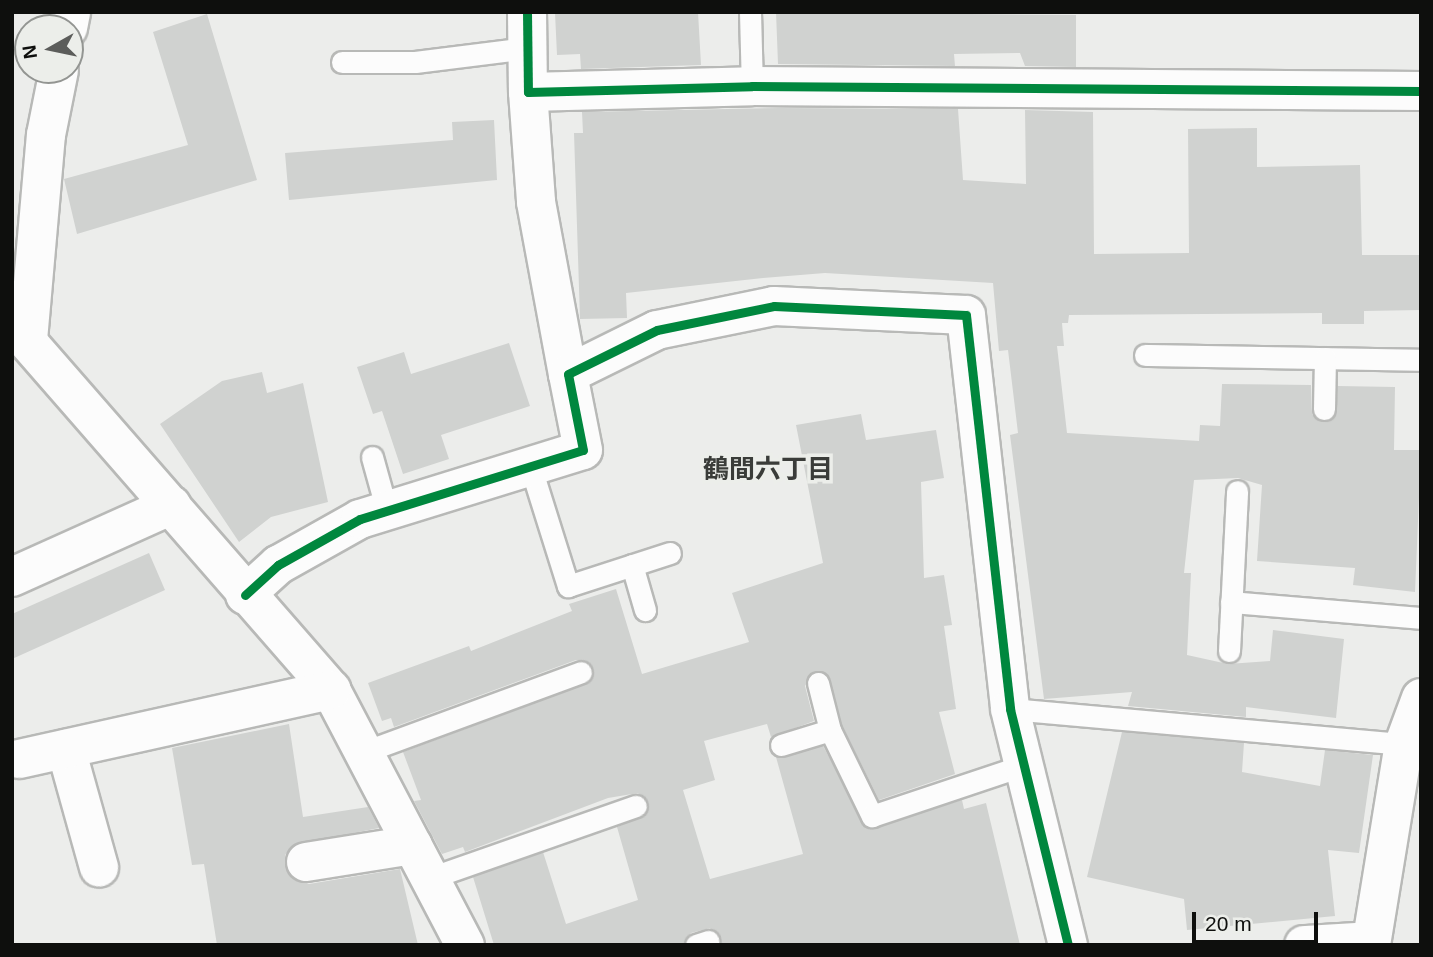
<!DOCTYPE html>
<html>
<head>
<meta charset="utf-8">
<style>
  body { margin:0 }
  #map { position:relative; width:1433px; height:957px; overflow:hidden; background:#ecedeb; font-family:Helvetica,"Noto Sans JP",sans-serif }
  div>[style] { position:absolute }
  .building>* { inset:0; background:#d0d2d0 }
  .roads { filter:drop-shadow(2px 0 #b8b9b7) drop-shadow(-2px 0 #b8b9b7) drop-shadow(0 2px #b8b9b7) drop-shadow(0 -2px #b8b9b7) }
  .lane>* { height:21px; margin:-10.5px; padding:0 10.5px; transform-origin:10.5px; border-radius:10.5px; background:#fcfcfc }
  .street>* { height:38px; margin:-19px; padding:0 19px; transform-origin:19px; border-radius:19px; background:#fcfcfc }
  .cycleway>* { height:9px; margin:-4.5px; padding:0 4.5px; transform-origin:4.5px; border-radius:4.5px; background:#00873e }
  span { translate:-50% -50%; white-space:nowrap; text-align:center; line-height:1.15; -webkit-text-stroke:7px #eceeea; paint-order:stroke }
  .neighbourhood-label { font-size:26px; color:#3a3c39; font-weight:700 }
  .frame { position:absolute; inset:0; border:14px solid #0e0f0d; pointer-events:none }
  .north { position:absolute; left:14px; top:14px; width:70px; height:70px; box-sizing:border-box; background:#eceeea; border:2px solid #939592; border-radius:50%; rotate:261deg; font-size:19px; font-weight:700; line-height:28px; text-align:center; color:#0e0f0d }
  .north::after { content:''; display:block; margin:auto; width:24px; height:32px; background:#5c5d5b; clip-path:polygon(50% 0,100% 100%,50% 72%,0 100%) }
  .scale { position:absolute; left:1192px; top:912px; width:126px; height:32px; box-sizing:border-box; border:4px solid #0e0f0d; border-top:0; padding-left:9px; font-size:21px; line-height:24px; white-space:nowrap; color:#0e0f0d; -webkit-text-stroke:5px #eceeea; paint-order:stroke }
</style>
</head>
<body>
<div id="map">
  <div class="building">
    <i style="clip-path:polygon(698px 12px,701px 65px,581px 69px,580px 54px,557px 55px,555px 13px)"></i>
    <i style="clip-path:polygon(776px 12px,1076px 15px,1076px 67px,1025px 66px,1020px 53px,954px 54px,955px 66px,778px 64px)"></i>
    <i style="clip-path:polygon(207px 14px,257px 180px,77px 234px,64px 179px,188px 145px,153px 32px)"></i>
    <i style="clip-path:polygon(779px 108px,958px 109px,963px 180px,1026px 184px,1025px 110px,1093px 112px,1094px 254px,1189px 253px,1188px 129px,1257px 128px,1257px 167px,1360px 165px,1362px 255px,1421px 255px,1421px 310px,1364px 311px,1364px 324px,1322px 324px,1322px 313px,1069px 315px,1068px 323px,1062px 323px,1064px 346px,1057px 346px,1067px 433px,1199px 441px,1200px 425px,1220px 426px,1222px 384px,1311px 385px,1312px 415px,1324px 422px,1336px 415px,1338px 386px,1395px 387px,1394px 450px,1421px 450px,1415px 592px,1353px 585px,1355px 568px,1257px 561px,1262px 485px,1238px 478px,1194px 480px,1184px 573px,1191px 573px,1187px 655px,1228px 664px,1270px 661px,1273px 630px,1344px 639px,1336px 718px,1246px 707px,1246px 717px,1128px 706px,1132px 692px,1044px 699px,1010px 435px,1018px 433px,1008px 350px,999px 351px,993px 283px,825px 273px,763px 278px,626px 293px,627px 318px,580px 319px,574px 133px,583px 133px,582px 112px)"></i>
    <i style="clip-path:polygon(494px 120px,497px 180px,289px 200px,285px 153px,453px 140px,452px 122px)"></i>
    <i style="clip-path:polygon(509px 343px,530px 406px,441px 435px,449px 459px,403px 474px,382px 411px,373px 414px,357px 367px,404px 352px,411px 374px)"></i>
    <i style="clip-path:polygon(262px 372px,267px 393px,303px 383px,328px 502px,271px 517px,239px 542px,160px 424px,222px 381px)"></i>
    <i style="clip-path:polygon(861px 414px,866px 440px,936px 430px,944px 478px,921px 482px,924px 578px,944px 575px,952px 625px,944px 626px,956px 709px,939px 712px,955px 774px,879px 800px,842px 725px,830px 679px,814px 671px,805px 686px,814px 721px,771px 737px,767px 724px,704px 741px,715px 780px,683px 790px,710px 879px,803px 854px,776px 757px,823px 746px,869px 829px,962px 800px,964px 809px,986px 803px,1020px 945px,720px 945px,710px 928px,691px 933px,683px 945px,494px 945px,473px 877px,543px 852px,566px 924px,638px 900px,617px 827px,645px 815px,648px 801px,638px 793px,608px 798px,465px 852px,463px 847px,442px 854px,414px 801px,421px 800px,403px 752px,586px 684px,593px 667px,576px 660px,394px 727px,391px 718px,382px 721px,368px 683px,469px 646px,471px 651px,572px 611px,569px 604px,616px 589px,642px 674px,749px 642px,732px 593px,823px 563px,796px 425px)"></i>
    <i style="clip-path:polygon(149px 553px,165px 590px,12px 659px,12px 614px)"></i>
    <i style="clip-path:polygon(289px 724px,303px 817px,368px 807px,379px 828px,293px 845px,285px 855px,289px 875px,309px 884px,400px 869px,418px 945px,217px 945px,204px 864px,192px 865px,172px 748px)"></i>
    <i style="clip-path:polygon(1122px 732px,1244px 743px,1242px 772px,1320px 786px,1325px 750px,1373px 755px,1359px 853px,1328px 850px,1335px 916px,1187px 930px,1184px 899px,1087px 877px)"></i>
  </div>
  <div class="roads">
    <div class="lane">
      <i style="left:750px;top:12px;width:74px;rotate:88.5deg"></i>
      <i style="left:342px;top:62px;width:73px"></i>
      <i style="left:415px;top:62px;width:113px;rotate:-7.1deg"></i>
      <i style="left:1145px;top:355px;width:276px;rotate:1deg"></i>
      <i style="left:1324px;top:409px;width:51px;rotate:-88.9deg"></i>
      <i style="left:372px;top:457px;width:56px;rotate:74.5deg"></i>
      <i style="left:531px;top:468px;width:124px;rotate:72.6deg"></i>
      <i style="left:568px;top:586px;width:107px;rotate:-17.9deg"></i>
      <i style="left:632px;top:565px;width:47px;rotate:73.9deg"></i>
      <i style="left:1231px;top:602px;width:191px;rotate:4.8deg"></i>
      <i style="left:1229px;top:651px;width:160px;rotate:-87.1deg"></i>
      <i style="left:818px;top:683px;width:49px;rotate:75.7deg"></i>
      <i style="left:830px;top:730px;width:96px;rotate:64deg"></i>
      <i style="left:872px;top:816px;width:160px;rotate:-18.5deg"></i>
      <i style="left:1010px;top:709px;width:396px;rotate:5.1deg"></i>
      <i style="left:781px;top:745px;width:51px;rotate:-17deg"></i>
      <i style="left:364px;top:752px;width:231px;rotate:-20.2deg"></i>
      <i style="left:430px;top:878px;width:218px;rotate:-19.3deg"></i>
      <i style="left:696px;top:945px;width:13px;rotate:-18deg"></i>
    </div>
    <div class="street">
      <i style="left:527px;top:12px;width:80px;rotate:89.3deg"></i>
      <i style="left:528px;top:92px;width:224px;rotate:-1.5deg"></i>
      <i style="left:752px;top:86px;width:669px;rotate:0.43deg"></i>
      <i style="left:68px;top:28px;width:16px;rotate:-79deg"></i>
      <i style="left:528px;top:92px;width:110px;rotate:85.8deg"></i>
      <i style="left:536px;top:202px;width:175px;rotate:79.5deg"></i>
      <i style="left:12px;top:324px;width:486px;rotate:48.9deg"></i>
      <i style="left:331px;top:690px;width:288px;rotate:62.3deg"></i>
      <i style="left:28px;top:340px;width:206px;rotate:-85deg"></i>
      <i style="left:46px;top:135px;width:66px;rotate:-78.7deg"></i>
      <i style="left:12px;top:577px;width:175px;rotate:-24.2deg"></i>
      <i style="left:245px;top:595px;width:45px;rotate:-42.3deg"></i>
      <i style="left:278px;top:565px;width:94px;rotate:-29.3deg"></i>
      <i style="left:360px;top:519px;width:233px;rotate:-17.2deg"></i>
      <i style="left:583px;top:450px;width:77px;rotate:-101.2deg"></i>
      <i style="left:568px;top:374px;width:99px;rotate:-26.3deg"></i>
      <i style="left:657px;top:330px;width:119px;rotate:-11.6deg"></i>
      <i style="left:774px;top:306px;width:192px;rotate:2.7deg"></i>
      <i style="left:966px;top:315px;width:396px;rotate:83.6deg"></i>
      <i style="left:1010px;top:709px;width:243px;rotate:76.2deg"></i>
      <i style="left:66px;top:749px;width:123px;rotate:74.4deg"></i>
      <i style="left:19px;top:759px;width:320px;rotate:-12.5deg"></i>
      <i style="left:306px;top:862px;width:108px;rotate:-9deg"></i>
      <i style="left:1304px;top:945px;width:67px;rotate:-3.4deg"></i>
      <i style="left:1371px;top:945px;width:204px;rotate:-80.7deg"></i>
      <i style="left:1404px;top:744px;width:49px;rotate:-69.7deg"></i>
    </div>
  </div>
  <div class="cycleway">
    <i style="left:527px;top:12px;width:80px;rotate:89.3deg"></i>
    <i style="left:528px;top:92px;width:224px;rotate:-1.5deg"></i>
    <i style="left:752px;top:86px;width:669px;rotate:0.43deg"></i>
    <i style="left:245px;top:595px;width:45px;rotate:-42.3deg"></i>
    <i style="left:278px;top:565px;width:94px;rotate:-29.3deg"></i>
    <i style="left:360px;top:519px;width:233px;rotate:-17.2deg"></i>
    <i style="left:583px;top:450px;width:77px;rotate:-101.2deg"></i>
    <i style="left:568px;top:374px;width:99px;rotate:-26.3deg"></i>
    <i style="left:657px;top:330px;width:119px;rotate:-11.6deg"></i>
    <i style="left:774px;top:306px;width:192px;rotate:2.7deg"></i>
    <i style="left:966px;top:315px;width:396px;rotate:83.6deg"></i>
    <i style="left:1010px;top:709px;width:243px;rotate:76.2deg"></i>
  </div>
  <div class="neighbourhood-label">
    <span style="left:768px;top:470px">鶴間六丁目</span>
  </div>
  <div class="frame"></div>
  <div class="north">N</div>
  <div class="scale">20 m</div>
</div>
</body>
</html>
